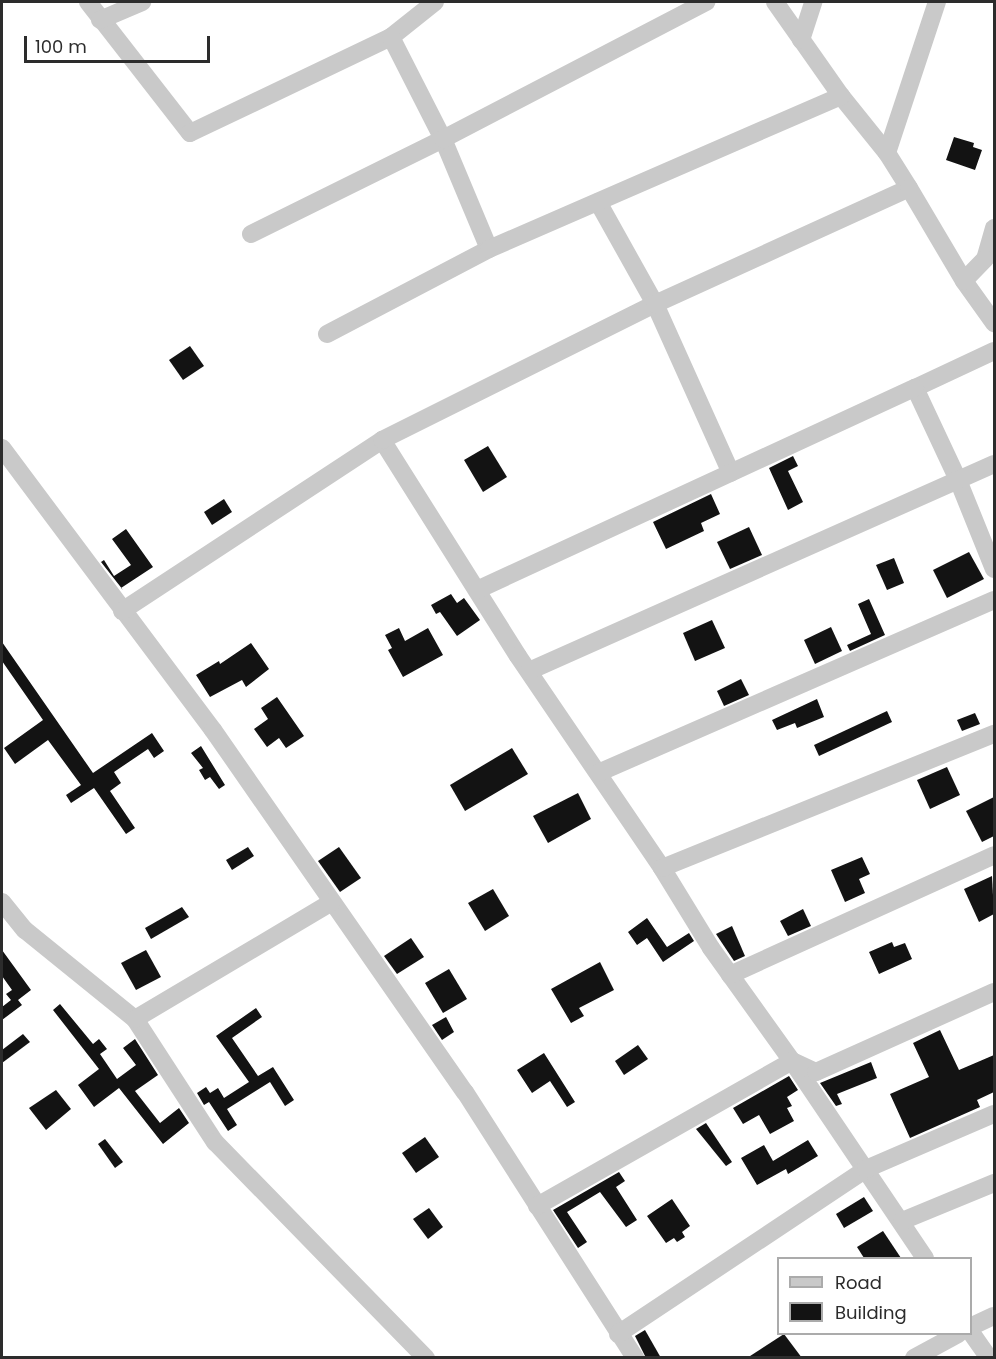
<!DOCTYPE html>
<html>
<head>
<meta charset="utf-8">
<style>
  body { margin:0 }
  #map { position:relative; width:996px; height:1359px; overflow:hidden; background:#fff; font-family:Poppins,sans-serif }
  div>[style] { position:absolute }
  .building>* { inset:0; background:#131313 }
  .minor>* { height:18px; margin:-9px; padding:0 9px; transform-origin:9px; border-radius:9px; background:#c9c9c9 }
  span { translate:-50% -50%; white-space:nowrap; text-align:center; line-height:1.15; -webkit-text-stroke:6px #fff; paint-order:stroke }
  .frame { position:absolute; inset:0; border:3px solid #2c2c2c; pointer-events:none }
  .legend { position:absolute; left:777px; top:1257px; width:195px; height:78px; box-sizing:border-box; background:#fff; border:2px solid #ababab; margin:0; padding:8px 10px; list-style:none; font-size:18px; color:#2c2c2c }
  .legend li { display:flex; align-items:center; gap:12px; height:30px }
  .legend b { width:30px; border:2px solid #ababab }
  .scale { position:absolute; left:24px; top:36px; width:186px; height:27px; box-sizing:border-box; border:3px solid #2c2c2c; border-top:0; padding-left:8px; font-size:18px; line-height:21px; white-space:nowrap; color:#2c2c2c; -webkit-text-stroke:4px #fff; paint-order:stroke }
</style>
</head>
<body>
<div id="map">
  <div class="building">
    <i style="clip-path:polygon(954px 137px,974px 143px,973px 147px,982px 150px,975px 170px,946px 160px)"></i>
    <i style="clip-path:polygon(190px 346px,204px 366px,183px 380px,169px 360px)"></i>
    <i style="clip-path:polygon(488px 446px,507px 477px,483px 492px,464px 460px)"></i>
    <i style="clip-path:polygon(793px 456px,798px 466px,788px 471px,803px 502px,788px 510px,769px 468px)"></i>
    <i style="clip-path:polygon(711px 494px,720px 514px,701px 523px,704px 531px,666px 549px,653px 522px)"></i>
    <i style="clip-path:polygon(224px 499px,232px 512px,212px 525px,204px 512px)"></i>
    <i style="clip-path:polygon(749px 527px,762px 555px,730px 569px,717px 542px)"></i>
    <i style="clip-path:polygon(126px 529px,153px 567px,121px 588px,123px 590px,101px 562px,104px 560px,114px 576px,131px 565px,112px 539px)"></i>
    <i style="clip-path:polygon(969px 552px,984px 579px,947px 598px,933px 570px)"></i>
    <i style="clip-path:polygon(894px 558px,904px 583px,887px 590px,876px 565px)"></i>
    <i style="clip-path:polygon(451px 594px,457px 603px,464px 598px,480px 620px,457px 636px,440px 612px,436px 614px,431px 605px)"></i>
    <i style="clip-path:polygon(869px 599px,885px 635px,850px 651px,847px 645px,871px 634px,858px 604px)"></i>
    <i style="clip-path:polygon(712px 620px,725px 648px,695px 661px,683px 633px)"></i>
    <i style="clip-path:polygon(831px 627px,842px 651px,815px 664px,804px 640px)"></i>
    <i style="clip-path:polygon(399px 628px,405px 641px,428px 628px,443px 655px,403px 677px,388px 650px,392px 648px,385px 635px)"></i>
    <i style="clip-path:polygon(2px 642px,93px 773px,152px 733px,164px 751px,154px 758px,148px 749px,114px 772px,121px 783px,110px 791px,135px 828px,126px 834px,94px 788px,71px 803px,66px 795px,81px 785px,48px 740px,15px 764px,4px 748px,43px 720px,2px 661px)"></i>
    <i style="clip-path:polygon(251px 643px,269px 669px,246px 687px,242px 680px,210px 697px,196px 675px,219px 661px,220px 664px)"></i>
    <i style="clip-path:polygon(741px 679px,749px 695px,724px 706px,717px 691px)"></i>
    <i style="clip-path:polygon(277px 697px,304px 736px,286px 748px,279px 738px,267px 747px,254px 729px,268px 719px,261px 708px)"></i>
    <i style="clip-path:polygon(817px 699px,824px 717px,797px 728px,795px 723px,777px 730px,772px 720px)"></i>
    <i style="clip-path:polygon(887px 711px,892px 722px,819px 756px,814px 745px)"></i>
    <i style="clip-path:polygon(975px 713px,980px 724px,962px 731px,957px 720px)"></i>
    <i style="clip-path:polygon(201px 746px,225px 785px,219px 789px,210px 777px,205px 780px,199px 770px,203px 768px,191px 753px)"></i>
    <i style="clip-path:polygon(512px 748px,528px 774px,465px 811px,450px 785px)"></i>
    <i style="clip-path:polygon(947px 767px,960px 795px,930px 809px,917px 780px)"></i>
    <i style="clip-path:polygon(578px 793px,591px 819px,548px 843px,533px 816px)"></i>
    <i style="clip-path:polygon(994px 797px,994px 836px,982px 842px,966px 811px)"></i>
    <i style="clip-path:polygon(248px 847px,254px 856px,232px 870px,226px 860px)"></i>
    <i style="clip-path:polygon(339px 847px,361px 878px,340px 892px,318px 861px)"></i>
    <i style="clip-path:polygon(862px 857px,870px 874px,859px 879px,865px 893px,845px 902px,831px 870px)"></i>
    <i style="clip-path:polygon(992px 876px,994px 914px,979px 922px,964px 889px)"></i>
    <i style="clip-path:polygon(493px 889px,509px 916px,485px 931px,468px 903px)"></i>
    <i style="clip-path:polygon(182px 907px,189px 917px,151px 939px,145px 928px)"></i>
    <i style="clip-path:polygon(803px 909px,811px 926px,788px 936px,780px 921px)"></i>
    <i style="clip-path:polygon(647px 918px,667px 947px,689px 933px,694px 941px,663px 962px,647px 938px,637px 945px,628px 932px)"></i>
    <i style="clip-path:polygon(732px 926px,745px 956px,734px 961px,716px 934px)"></i>
    <i style="clip-path:polygon(411px 938px,424px 957px,397px 974px,384px 956px)"></i>
    <i style="clip-path:polygon(892px 942px,894px 947px,905px 943px,912px 959px,879px 974px,869px 952px)"></i>
    <i style="clip-path:polygon(2px 950px,31px 990px,18px 1000px,22px 1005px,2px 1020px,2px 1007px,11px 1000px,6px 994px,12px 990px,2px 976px)"></i>
    <i style="clip-path:polygon(146px 950px,161px 977px,136px 990px,121px 963px)"></i>
    <i style="clip-path:polygon(600px 962px,614px 990px,579px 1008px,584px 1016px,571px 1023px,551px 989px)"></i>
    <i style="clip-path:polygon(449px 969px,467px 999px,443px 1013px,425px 983px)"></i>
    <i style="clip-path:polygon(60px 1004px,93px 1044px,99px 1039px,107px 1049px,100px 1054px,117px 1079px,136px 1065px,123px 1048px,135px 1039px,158px 1075px,135px 1091px,160px 1123px,179px 1108px,189px 1123px,163px 1144px,119px 1088px,94px 1107px,78px 1085px,99px 1069px,53px 1010px)"></i>
    <i style="clip-path:polygon(256px 1008px,262px 1017px,232px 1038px,258px 1076px,273px 1067px,294px 1100px,285px 1106px,270px 1082px,227px 1109px,237px 1125px,228px 1131px,209px 1102px,204px 1105px,197px 1093px,206px 1087px,210px 1093px,218px 1088px,224px 1098px,249px 1082px,216px 1036px)"></i>
    <i style="clip-path:polygon(446px 1017px,454px 1032px,442px 1040px,432px 1025px)"></i>
    <i style="clip-path:polygon(940px 1030px,959px 1070px,994px 1055px,994px 1092px,977px 1100px,980px 1107px,910px 1138px,890px 1094px,929px 1077px,913px 1043px)"></i>
    <i style="clip-path:polygon(23px 1034px,30px 1042px,2px 1063px,2px 1050px)"></i>
    <i style="clip-path:polygon(638px 1045px,648px 1059px,624px 1075px,615px 1061px)"></i>
    <i style="clip-path:polygon(544px 1053px,575px 1102px,567px 1107px,550px 1081px,532px 1093px,517px 1070px)"></i>
    <i style="clip-path:polygon(871px 1062px,877px 1078px,837px 1094px,842px 1104px,836px 1106px,820px 1083px)"></i>
    <i style="clip-path:polygon(789px 1076px,798px 1090px,787px 1097px,792px 1106px,787px 1108px,794px 1121px,770px 1134px,759px 1115px,743px 1124px,733px 1108px)"></i>
    <i style="clip-path:polygon(56px 1090px,71px 1109px,46px 1130px,29px 1108px)"></i>
    <i style="clip-path:polygon(706px 1123px,732px 1162px,726px 1166px,696px 1129px)"></i>
    <i style="clip-path:polygon(425px 1137px,439px 1157px,416px 1173px,402px 1153px)"></i>
    <i style="clip-path:polygon(105px 1139px,123px 1162px,115px 1168px,98px 1144px)"></i>
    <i style="clip-path:polygon(808px 1140px,818px 1156px,788px 1174px,786px 1169px,757px 1185px,741px 1158px,764px 1145px,773px 1161px)"></i>
    <i style="clip-path:polygon(619px 1172px,625px 1181px,616px 1187px,637px 1220px,626px 1227px,600px 1192px,567px 1212px,587px 1242px,578px 1248px,553px 1210px)"></i>
    <i style="clip-path:polygon(864px 1197px,873px 1211px,844px 1228px,836px 1214px)"></i>
    <i style="clip-path:polygon(672px 1199px,690px 1226px,682px 1232px,685px 1237px,677px 1242px,674px 1238px,666px 1243px,647px 1216px)"></i>
    <i style="clip-path:polygon(429px 1208px,443px 1227px,428px 1239px,413px 1219px)"></i>
    <i style="clip-path:polygon(883px 1231px,901px 1258px,864px 1258px,857px 1247px)"></i>
    <i style="clip-path:polygon(645px 1330px,661px 1358px,646px 1358px,635px 1336px)"></i>
    <i style="clip-path:polygon(784px 1334px,802px 1358px,747px 1358px)"></i>
  </div>
  <div class="minor">
    <i style="left:88px;top:2px;width:166px;rotate:52.1deg"></i>
    <i style="left:190px;top:133px;width:223px;rotate:-25.5deg"></i>
    <i style="left:435px;top:2px;width:56px;rotate:141.5deg"></i>
    <i style="left:391px;top:37px;width:114px;rotate:63deg"></i>
    <i style="left:443px;top:139px;width:119px;rotate:67.3deg"></i>
    <i style="left:775px;top:2px;width:115px;rotate:54.9deg"></i>
    <i style="left:841px;top:96px;width:73px;rotate:51.1deg"></i>
    <i style="left:887px;top:153px;width:41px;rotate:57.8deg"></i>
    <i style="left:100px;top:20px;width:46px;rotate:-23.2deg"></i>
    <i style="left:801px;top:40px;width:40px;rotate:-72deg"></i>
    <i style="left:887px;top:153px;width:159px;rotate:-71.7deg"></i>
    <i style="left:598px;top:202px;width:117px;rotate:60.8deg"></i>
    <i style="left:655px;top:304px;width:185px;rotate:65.8deg"></i>
    <i style="left:994px;top:228px;width:32px;rotate:106deg"></i>
    <i style="left:985px;top:259px;width:30px;rotate:134deg"></i>
    <i style="left:964px;top:281px;width:52px;rotate:54.5deg"></i>
    <i style="left:251px;top:234px;width:214px;rotate:-26.3deg"></i>
    <i style="left:443px;top:139px;width:297px;rotate:-27.5deg"></i>
    <i style="left:327px;top:334px;width:183px;rotate:-27.7deg"></i>
    <i style="left:489px;top:249px;width:384px;rotate:-23.5deg"></i>
    <i style="left:994px;top:351px;width:87px;rotate:154.9deg"></i>
    <i style="left:915px;top:388px;width:102px;rotate:64.9deg"></i>
    <i style="left:958px;top:480px;width:96px;rotate:68deg"></i>
    <i style="left:382px;top:440px;width:255px;rotate:57.8deg"></i>
    <i style="left:518px;top:656px;width:256px;rotate:55.8deg"></i>
    <i style="left:662px;top:868px;width:94px;rotate:58.5deg"></i>
    <i style="left:711px;top:948px;width:139px;rotate:54.4deg"></i>
    <i style="left:792px;top:1061px;width:238px;rotate:56deg"></i>
    <i style="left:2px;top:448px;width:352px;rotate:53.2deg"></i>
    <i style="left:213px;top:730px;width:441px;rotate:55.2deg"></i>
    <i style="left:465px;top:1092px;width:316px;rotate:57.4deg"></i>
    <i style="left:477px;top:590px;width:482px;rotate:-24.8deg"></i>
    <i style="left:122px;top:611px;width:311px;rotate:-33.3deg"></i>
    <i style="left:382px;top:440px;width:305px;rotate:-26.5deg"></i>
    <i style="left:655px;top:304px;width:279px;rotate:-24.5deg"></i>
    <i style="left:909px;top:188px;width:108px;rotate:59.4deg"></i>
    <i style="left:529px;top:671px;width:509px;rotate:-24deg"></i>
    <i style="left:598px;top:773px;width:432px;rotate:-23.6deg"></i>
    <i style="left:662px;top:868px;width:358px;rotate:-22deg"></i>
    <i style="left:2px;top:902px;width:36px;rotate:51deg"></i>
    <i style="left:25px;top:930px;width:141px;rotate:39deg"></i>
    <i style="left:135px;top:1019px;width:147px;rotate:57deg"></i>
    <i style="left:215px;top:1142px;width:302px;rotate:45.7deg"></i>
    <i style="left:730px;top:975px;width:290px;rotate:-24.4deg"></i>
    <i style="left:135px;top:1019px;width:229px;rotate:-30.7deg"></i>
    <i style="left:537px;top:1206px;width:293px;rotate:-29.6deg"></i>
    <i style="left:792px;top:1061px;width:26px;rotate:25deg"></i>
    <i style="left:816px;top:1072px;width:195px;rotate:-24.2deg"></i>
    <i style="left:902px;top:1221px;width:100px;rotate:-22.4deg"></i>
    <i style="left:970px;top:1327px;width:26px;rotate:-25deg"></i>
    <i style="left:970px;top:1331px;width:33px;rotate:55deg"></i>
    <i style="left:618px;top:1334px;width:298px;rotate:-33.6deg"></i>
    <i style="left:866px;top:1169px;width:139px;rotate:-23.3deg"></i>
    <i style="left:914px;top:1358px;width:50px;rotate:-28.6deg"></i>
  </div>
  <div class="frame"></div>
  <ul class="legend">
  <li><b style="height:8px;background:#c9c9c9"></b>Road</li>
  <li><b style="height:16px;background:#131313"></b>Building</li>
  </ul>
  <div class="scale">100 m</div>
</div>
</body>
</html>
